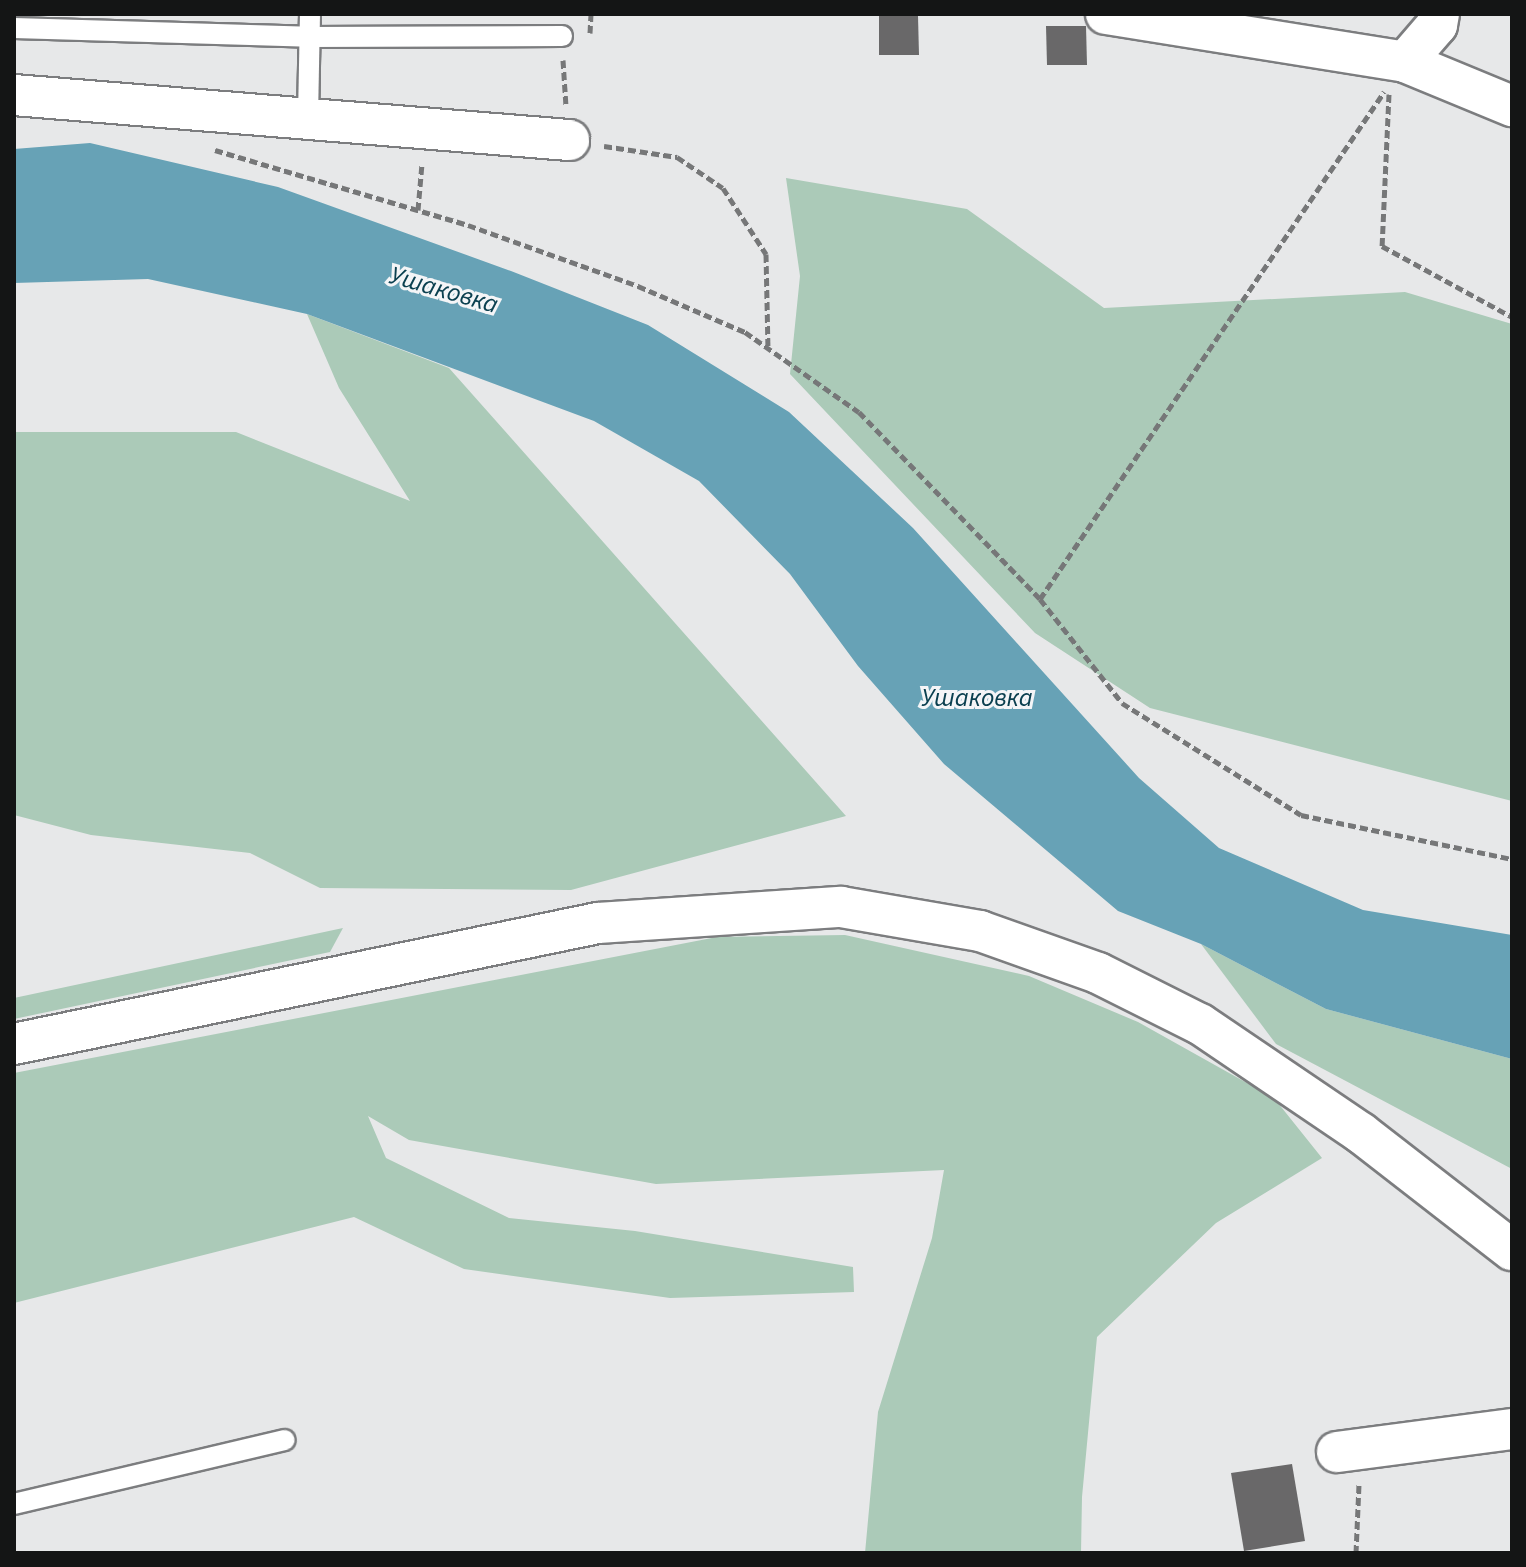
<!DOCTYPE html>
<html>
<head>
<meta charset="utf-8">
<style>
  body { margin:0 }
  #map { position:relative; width:1526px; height:1567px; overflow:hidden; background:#e7e8e9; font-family:"Source Sans 3",sans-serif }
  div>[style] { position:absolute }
  .green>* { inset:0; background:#abcab8 }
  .water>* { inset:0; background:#67a2b6 }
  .building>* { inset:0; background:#696869 }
  .path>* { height:5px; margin-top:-2.5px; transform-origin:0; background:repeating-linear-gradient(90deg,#767778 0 8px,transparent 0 12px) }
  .roads { filter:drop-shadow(2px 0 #7c7d7f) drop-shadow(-2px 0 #7c7d7f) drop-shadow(0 2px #7c7d7f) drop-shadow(0 -2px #7c7d7f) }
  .lane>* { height:20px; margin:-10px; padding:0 10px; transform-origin:10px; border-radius:10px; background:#fff }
  .street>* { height:40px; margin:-20px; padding:0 20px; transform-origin:20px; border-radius:20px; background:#fff }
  span { translate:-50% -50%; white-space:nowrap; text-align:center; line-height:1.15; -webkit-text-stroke:6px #f4f5f7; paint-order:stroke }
  .water-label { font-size:26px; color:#0b4050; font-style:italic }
  .frame { position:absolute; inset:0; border:16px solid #141515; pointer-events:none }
</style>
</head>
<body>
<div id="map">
  <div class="green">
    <i style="clip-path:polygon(786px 178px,967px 209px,1104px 308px,1405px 292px,1512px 324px,1512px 801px,1150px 708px,1035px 633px,790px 374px,800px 276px)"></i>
    <i style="clip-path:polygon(307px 314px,449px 368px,846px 816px,571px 890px,320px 888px,250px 853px,91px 835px,14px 815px,14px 432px,236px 432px,410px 501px,339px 388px)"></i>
    <i style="clip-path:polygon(343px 928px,330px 952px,14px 1019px,14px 998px)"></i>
    <i style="clip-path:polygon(845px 935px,1029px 976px,1138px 1022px,1274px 1098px,1322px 1158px,1216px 1223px,1097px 1337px,1082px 1497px,1081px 1553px,865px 1553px,878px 1412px,932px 1238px,944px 1170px,656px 1184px,409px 1140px,368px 1116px,386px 1158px,509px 1218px,635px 1231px,853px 1267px,854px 1292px,670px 1298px,464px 1269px,354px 1217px,14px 1303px,14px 1073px,717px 937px)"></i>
    <i style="clip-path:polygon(1201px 944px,1326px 1009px,1512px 1059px,1512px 1169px,1276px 1044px)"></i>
  </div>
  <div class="water">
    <i style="clip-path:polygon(90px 143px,278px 187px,511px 271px,648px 325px,789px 412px,913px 528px,1139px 778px,1219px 848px,1363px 910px,1512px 935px,1512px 1059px,1326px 1009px,1201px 944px,1118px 911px,944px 764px,858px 666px,790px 574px,699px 481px,594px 421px,307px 314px,148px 279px,14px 283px,14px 149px)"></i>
  </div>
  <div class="building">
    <i style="clip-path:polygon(879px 16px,918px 16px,919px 55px,879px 55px)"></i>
    <i style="clip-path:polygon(1046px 26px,1086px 26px,1087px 65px,1047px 65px)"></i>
    <i style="clip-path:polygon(1292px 1464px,1305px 1541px,1244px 1551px,1231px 1473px)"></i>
  </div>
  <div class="path">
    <i style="left:590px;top:33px;width:19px;rotate:-87deg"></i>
    <i style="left:563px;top:60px;width:46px;rotate:86.3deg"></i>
    <i style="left:1389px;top:94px;width:152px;rotate:92.6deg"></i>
    <i style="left:1382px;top:246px;width:148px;rotate:28.6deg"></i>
    <i style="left:604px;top:146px;width:74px;rotate:8.6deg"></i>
    <i style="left:677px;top:157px;width:55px;rotate:34deg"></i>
    <i style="left:723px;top:188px;width:79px;rotate:56.9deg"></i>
    <i style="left:766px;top:254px;width:94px;rotate:88.8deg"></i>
    <i style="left:215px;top:150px;width:264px;rotate:16.5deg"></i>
    <i style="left:468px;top:225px;width:181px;rotate:19.7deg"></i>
    <i style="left:638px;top:286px;width:116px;rotate:23.3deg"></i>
    <i style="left:745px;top:332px;width:139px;rotate:35.1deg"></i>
    <i style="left:859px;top:412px;width:260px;rotate:45.9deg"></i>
    <i style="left:1040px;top:599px;width:132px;rotate:51.7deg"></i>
    <i style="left:1122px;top:703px;width:211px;rotate:32deg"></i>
    <i style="left:1301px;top:815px;width:216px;rotate:11.8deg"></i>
    <i style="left:418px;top:210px;width:47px;rotate:-85.1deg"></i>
    <i style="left:1040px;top:599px;width:613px;rotate:-55.84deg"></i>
    <i style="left:1356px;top:1553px;width:69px;rotate:-87.5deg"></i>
  </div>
  <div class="roads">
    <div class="lane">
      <i style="left:14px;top:28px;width:295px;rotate:1.7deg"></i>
      <i style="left:309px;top:37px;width:253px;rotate:-0.2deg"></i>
      <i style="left:308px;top:118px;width:104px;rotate:-88.9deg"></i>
      <i style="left:14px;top:1504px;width:278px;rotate:-13.3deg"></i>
    </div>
    <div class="street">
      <i style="left:1106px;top:14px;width:303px;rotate:9.1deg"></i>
      <i style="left:1405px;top:62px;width:116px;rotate:22.4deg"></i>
      <i style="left:1405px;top:62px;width:49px;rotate:-49.1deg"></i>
      <i style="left:1437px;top:25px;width:11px;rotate:-80deg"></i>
      <i style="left:14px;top:95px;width:557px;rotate:4.64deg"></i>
      <i style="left:14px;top:1044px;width:596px;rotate:-11.71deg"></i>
      <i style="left:598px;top:923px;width:244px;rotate:-3.8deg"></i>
      <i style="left:841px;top:907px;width:141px;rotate:9.8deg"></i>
      <i style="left:980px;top:931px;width:125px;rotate:19.6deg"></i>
      <i style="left:1098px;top:973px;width:114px;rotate:26.6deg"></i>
      <i style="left:1200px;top:1024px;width:194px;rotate:34.1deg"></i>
      <i style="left:1361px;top:1133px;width:191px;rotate:37.8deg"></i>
      <i style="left:1337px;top:1452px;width:177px;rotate:-7.5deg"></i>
    </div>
  </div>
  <div class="water-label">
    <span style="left:444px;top:290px;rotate:16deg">Ушаковка</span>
    <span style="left:977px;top:698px">Ушаковка</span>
  </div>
  <div class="frame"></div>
</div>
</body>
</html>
